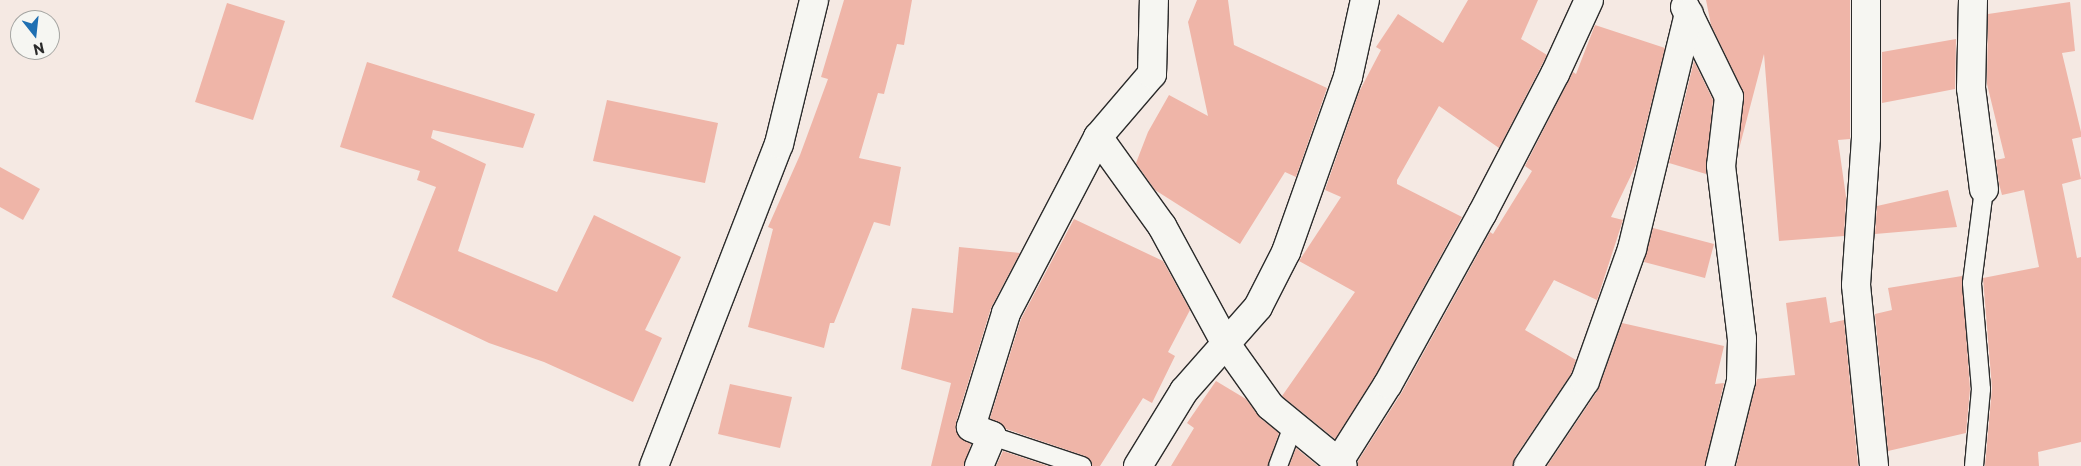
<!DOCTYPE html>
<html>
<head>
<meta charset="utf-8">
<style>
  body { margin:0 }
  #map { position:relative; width:2081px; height:466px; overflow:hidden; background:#f5e9e3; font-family:"Playpen Sans",sans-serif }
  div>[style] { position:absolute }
  .building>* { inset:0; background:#efb5a8 }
  .roads { filter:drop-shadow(1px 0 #2b2b2b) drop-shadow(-1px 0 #2b2b2b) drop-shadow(0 1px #2b2b2b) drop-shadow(0 -1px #2b2b2b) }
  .lane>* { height:18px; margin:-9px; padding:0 9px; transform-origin:9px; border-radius:9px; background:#f6f6f2 }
  .street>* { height:28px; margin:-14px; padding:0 14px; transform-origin:14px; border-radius:14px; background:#f6f6f2 }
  span { translate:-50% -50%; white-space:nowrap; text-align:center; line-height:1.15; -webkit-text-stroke:4px #f6f6f2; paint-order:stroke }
  .north { position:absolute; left:10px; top:10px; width:50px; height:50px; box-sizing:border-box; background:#f6f6f2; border:1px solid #a5a5a2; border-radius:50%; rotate:164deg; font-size:14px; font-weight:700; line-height:20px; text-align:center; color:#2b2b2b }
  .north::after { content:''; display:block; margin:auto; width:18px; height:22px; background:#1f6fb2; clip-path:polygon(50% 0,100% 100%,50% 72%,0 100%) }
</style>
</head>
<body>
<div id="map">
  <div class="building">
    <i style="clip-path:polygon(844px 0,912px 0,904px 45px,897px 44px,884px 94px,878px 93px,859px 158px,901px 167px,890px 226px,874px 222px,834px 323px,830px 323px,824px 348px,748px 327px,773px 229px,768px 227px,800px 155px,828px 79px,821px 77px)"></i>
    <i style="clip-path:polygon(1197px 0,1228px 0,1234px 45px,1327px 88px,1296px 177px,1285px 172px,1240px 244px,1155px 190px,1136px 163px,1148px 132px,1169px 95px,1208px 116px,1188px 22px)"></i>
    <i style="clip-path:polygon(1468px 0,1538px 0,1521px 39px,1547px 55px,1499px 148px,1439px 106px,1397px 180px,1397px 184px,1462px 217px,1375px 376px,1335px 439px,1282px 396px,1355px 292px,1299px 261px,1341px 197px,1325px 190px,1359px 92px,1381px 50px,1376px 47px,1398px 14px,1443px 43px)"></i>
    <i style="clip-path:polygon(1706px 0,1850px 0,1850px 139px,1838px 140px,1846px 197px,1844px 236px,1779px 241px,1764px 54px,1739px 149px,1743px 91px,1711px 25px)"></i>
    <i style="clip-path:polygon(2070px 2px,2075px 51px,2062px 53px,2081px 132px,2081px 137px,2072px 139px,2081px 179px,2062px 184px,2077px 258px,2081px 257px,2081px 442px,2038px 452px,2039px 466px,1985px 466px,1992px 388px,1983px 278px,2039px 267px,2024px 190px,2002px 195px,1999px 184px,1996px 160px,2005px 158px,1987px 84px,1988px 14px)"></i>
    <i style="clip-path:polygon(227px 3px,285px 21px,253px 120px,195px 102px)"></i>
    <i style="clip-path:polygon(1595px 25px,1665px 48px,1636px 165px,1611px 217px,1623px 220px,1597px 300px,1554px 280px,1525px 330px,1576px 360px,1571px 374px,1515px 457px,1513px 466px,1358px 466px,1358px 461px,1402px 392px,1490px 232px,1493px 234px,1532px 171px,1525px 166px,1573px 72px,1576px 74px)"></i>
    <i style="clip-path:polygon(1956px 39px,1955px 89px,1882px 103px,1882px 52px)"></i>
    <i style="clip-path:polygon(1694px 61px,1713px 100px,1706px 174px,1669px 163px)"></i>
    <i style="clip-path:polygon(367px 62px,535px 114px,523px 148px,433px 130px,431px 138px,486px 164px,458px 251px,557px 292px,594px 215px,681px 257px,645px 330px,662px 338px,633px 402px,544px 362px,489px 343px,392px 297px,436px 187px,417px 180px,420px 171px,340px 147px)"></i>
    <i style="clip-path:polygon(607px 100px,718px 123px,705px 183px,593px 161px)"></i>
    <i style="clip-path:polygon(0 167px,40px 189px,23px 220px,0 207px)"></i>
    <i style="clip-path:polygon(1948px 190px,1957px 227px,1875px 234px,1877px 206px)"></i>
    <i style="clip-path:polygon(1074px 219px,1163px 261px,1190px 310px,1168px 352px,1175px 356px,1152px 403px,1143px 398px,1100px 466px,1092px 466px,1085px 456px,1006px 429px,990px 418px,1021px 319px)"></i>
    <i style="clip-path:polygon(1653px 228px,1714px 244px,1705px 278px,1644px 262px)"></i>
    <i style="clip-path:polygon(959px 247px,1020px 253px,991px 308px,956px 422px,959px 436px,971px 444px,964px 466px,931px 466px,951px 383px,901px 369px,912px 308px,953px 313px)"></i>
    <i style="clip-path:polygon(1962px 276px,1970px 389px,1966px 433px,1888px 451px,1875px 314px,1892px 310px,1888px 288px)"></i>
    <i style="clip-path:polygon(1826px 297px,1830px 323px,1844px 320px,1858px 466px,1736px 466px,1757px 379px,1795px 375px,1786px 303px)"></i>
    <i style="clip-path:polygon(1622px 323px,1724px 346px,1715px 384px,1724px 383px,1705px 466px,1547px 466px,1598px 390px)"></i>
    <i style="clip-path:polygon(1216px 381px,1246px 399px,1260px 418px,1279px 433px,1268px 466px,1171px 466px,1194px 428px,1187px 423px)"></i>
    <i style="clip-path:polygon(730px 384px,792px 397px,780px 448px,718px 434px)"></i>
    <i style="clip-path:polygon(1296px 448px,1318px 466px,1289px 466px)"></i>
    <i style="clip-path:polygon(1003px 451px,1048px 466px,996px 466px)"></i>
  </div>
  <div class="roads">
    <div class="lane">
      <i style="left:992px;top:436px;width:95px;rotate:18.4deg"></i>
      <i style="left:1278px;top:466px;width:43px;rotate:-69.4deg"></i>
      <i style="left:1974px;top:466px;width:77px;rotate:-84.8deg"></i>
      <i style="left:1981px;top:389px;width:106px;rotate:-94.9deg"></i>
      <i style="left:1972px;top:283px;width:95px;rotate:-82.7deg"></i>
    </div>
    <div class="street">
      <i style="left:1866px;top:0;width:138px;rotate:90deg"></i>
      <i style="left:1866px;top:138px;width:147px;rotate:93.9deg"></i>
      <i style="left:1856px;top:285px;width:182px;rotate:84.3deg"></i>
      <i style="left:1973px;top:0;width:88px;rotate:91.3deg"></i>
      <i style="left:1971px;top:88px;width:102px;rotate:82.7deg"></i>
      <i style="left:1685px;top:7px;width:100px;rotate:63.9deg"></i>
      <i style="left:1729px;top:97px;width:69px;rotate:96.6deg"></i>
      <i style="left:1721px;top:166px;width:174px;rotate:83.1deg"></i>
      <i style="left:1742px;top:339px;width:42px;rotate:91.4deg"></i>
      <i style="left:1741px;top:381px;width:88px;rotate:103.9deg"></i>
      <i style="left:1098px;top:137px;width:110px;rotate:54.3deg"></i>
      <i style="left:1162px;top:226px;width:134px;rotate:61.5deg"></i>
      <i style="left:1226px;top:344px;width:76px;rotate:54.6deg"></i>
      <i style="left:1270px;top:406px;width:94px;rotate:39.4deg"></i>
      <i style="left:1338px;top:463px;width:93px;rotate:-57.7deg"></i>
      <i style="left:1388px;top:384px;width:194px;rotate:-61.1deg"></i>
      <i style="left:1482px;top:214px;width:158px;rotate:-62.5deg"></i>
      <i style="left:1555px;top:74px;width:81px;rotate:-65.3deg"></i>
      <i style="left:654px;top:466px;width:345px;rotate:-68.8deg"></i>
      <i style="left:779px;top:144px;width:148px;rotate:-76.3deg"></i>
      <i style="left:979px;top:466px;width:33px;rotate:-67deg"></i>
      <i style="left:992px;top:436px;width:23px;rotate:-157deg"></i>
      <i style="left:971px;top:427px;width:119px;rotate:-72.9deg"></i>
      <i style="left:1006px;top:313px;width:199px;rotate:-62.4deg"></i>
      <i style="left:1098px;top:137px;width:83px;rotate:-49.4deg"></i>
      <i style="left:1152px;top:74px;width:74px;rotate:-88.5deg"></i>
      <i style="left:1138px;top:466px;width:88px;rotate:-58.5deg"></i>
      <i style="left:1184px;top:391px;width:112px;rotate:-48.6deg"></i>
      <i style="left:1258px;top:307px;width:62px;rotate:-63deg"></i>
      <i style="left:1286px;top:252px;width:186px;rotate:-70.5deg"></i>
      <i style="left:1348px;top:77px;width:79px;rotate:-77.6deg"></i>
      <i style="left:1528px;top:466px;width:102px;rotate:-56.2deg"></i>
      <i style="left:1585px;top:381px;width:140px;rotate:-70.4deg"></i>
      <i style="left:1632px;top:249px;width:242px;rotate:-76.4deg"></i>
    </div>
  </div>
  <div class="north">N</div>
</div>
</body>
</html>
